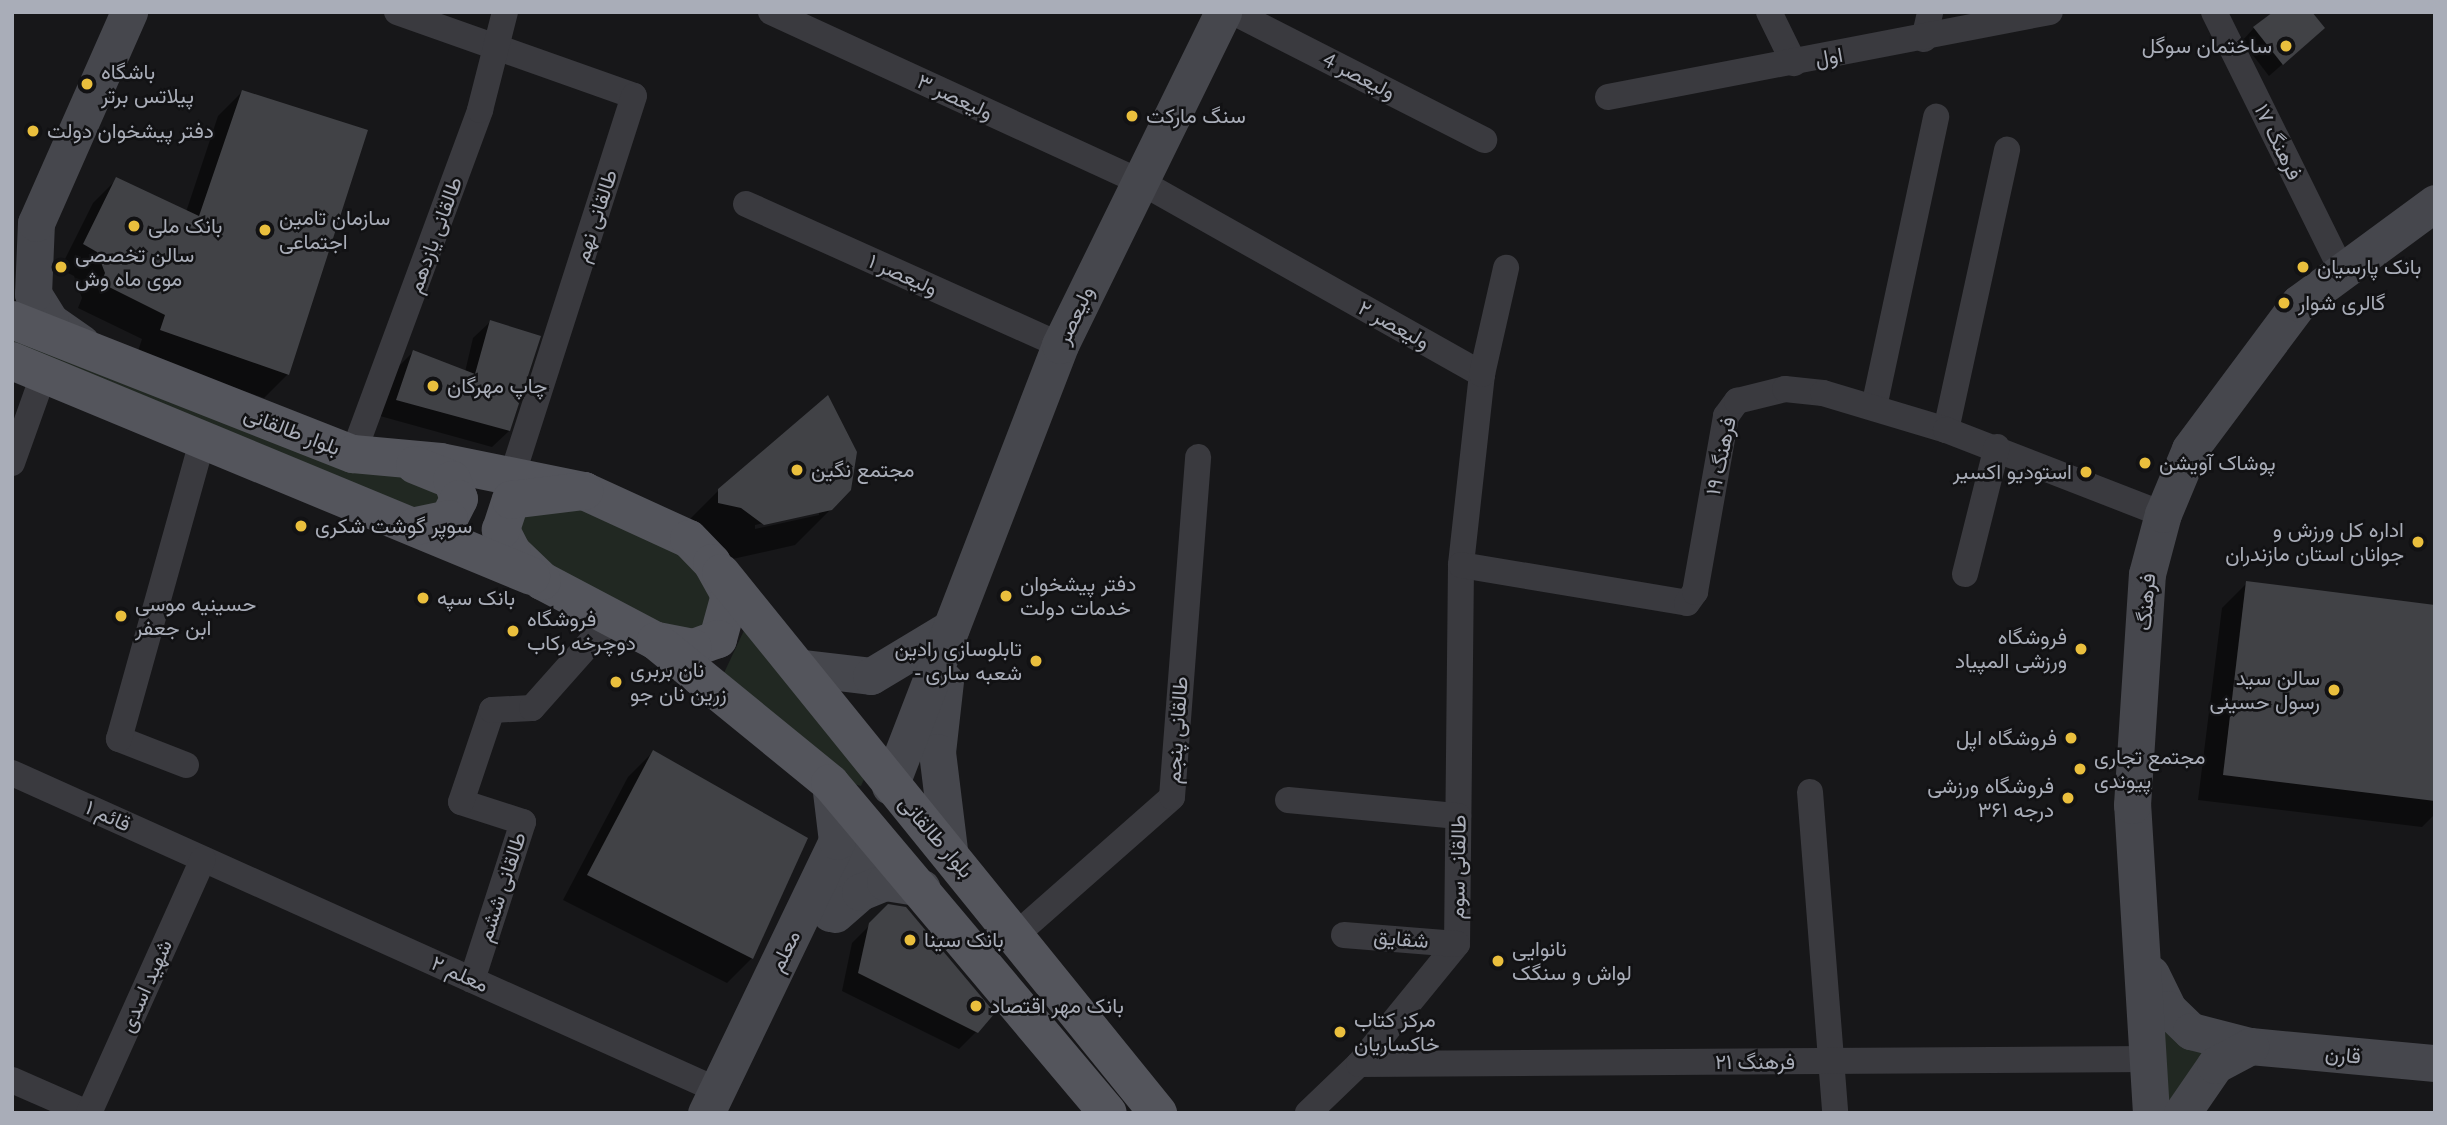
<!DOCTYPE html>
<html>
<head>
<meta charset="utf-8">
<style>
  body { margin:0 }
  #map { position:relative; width:2447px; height:1125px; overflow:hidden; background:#171719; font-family:"PT Sans",Vazirmatn,sans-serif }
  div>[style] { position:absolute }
  .green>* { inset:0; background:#212822 }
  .shadow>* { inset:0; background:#0007 }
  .building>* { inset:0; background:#414246 }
  .street>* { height:26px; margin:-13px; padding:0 13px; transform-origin:13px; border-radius:13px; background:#3a3a3f }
  .secondary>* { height:37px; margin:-18.5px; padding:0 18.5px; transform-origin:18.5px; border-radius:18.5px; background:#46474d }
  .primary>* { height:38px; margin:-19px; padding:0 19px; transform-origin:19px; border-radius:19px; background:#54555c }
  .dots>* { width:19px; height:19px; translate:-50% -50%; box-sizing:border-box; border:4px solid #121214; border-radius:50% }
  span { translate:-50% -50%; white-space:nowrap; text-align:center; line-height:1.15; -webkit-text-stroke:5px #121214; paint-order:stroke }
  .poi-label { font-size:21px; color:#a9adb8 }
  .right { translate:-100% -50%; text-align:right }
  .left { translate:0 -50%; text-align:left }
  .street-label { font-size:21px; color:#a9adb8 }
  .frame { position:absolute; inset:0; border:14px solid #a9adb8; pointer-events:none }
</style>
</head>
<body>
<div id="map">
  <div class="green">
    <i style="clip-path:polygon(12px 327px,404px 468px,448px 494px,439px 512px,417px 515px,12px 355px)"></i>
    <i style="clip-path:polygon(579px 501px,673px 545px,707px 575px,718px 606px,711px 630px,687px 637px,545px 569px,516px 533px,521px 508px)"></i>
    <i style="clip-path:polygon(748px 622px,865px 777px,861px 786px,846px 782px,723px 675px)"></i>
    <i style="clip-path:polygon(2161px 1018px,2220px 1052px,2161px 1113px)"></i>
  </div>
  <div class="shadow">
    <i style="clip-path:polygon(2254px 28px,2310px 40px,2269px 76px,2242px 41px)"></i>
    <i style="clip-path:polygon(242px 92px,288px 374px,264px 398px,137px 354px,142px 339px,78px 308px,82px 298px,74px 276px,60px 269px,93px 203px,117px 179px,186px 212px,218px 116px)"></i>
    <i style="clip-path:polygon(490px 322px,509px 431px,492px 447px,380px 416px,397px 368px,413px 352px,465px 372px,473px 338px)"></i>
    <i style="clip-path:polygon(evenodd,719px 490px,831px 509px,795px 545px,728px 560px,683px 526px,719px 490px,819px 511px,819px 515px,755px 529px,755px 525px,819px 511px)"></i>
    <i style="clip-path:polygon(2247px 583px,2435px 607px,2435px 814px,2422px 827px,2198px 800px,2222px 608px)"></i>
    <i style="clip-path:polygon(653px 752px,806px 839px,752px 958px,727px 983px,563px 900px,628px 777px)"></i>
    <i style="clip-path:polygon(889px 906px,976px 1032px,959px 1049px,842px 991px,852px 943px)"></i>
  </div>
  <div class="building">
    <i style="clip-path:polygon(2273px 12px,2312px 12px,2325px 28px,2283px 65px,2253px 27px)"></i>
    <i style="clip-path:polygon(242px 90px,368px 130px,289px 375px,160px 330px,165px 315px,101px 283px,105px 273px,97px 252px,83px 244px,116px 177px,199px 216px)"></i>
    <i style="clip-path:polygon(490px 320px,541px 336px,510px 431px,396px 400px,413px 350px,475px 374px)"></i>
    <i style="clip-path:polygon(828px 395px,857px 452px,851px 490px,832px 510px,764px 525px,741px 508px,718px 503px,718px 489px)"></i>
    <i style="clip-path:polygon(2246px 581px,2435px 605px,2435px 801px,2223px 775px)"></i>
    <i style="clip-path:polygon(653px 750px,808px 838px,753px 959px,587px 875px)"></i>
    <i style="clip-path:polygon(888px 904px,906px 907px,995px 1013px,978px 1033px,858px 973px,869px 923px)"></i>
  </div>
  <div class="street">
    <i style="left:397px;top:12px;width:251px;rotate:19.5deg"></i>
    <i style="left:634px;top:96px;width:397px;rotate:107.8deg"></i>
    <i style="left:771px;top:12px;width:405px;rotate:24.7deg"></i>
    <i style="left:1139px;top:181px;width:394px;rotate:29.4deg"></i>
    <i style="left:1482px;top:374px;width:192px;rotate:96.3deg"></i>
    <i style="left:1461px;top:565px;width:379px;rotate:90.6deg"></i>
    <i style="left:1457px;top:944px;width:155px;rotate:129.2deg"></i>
    <i style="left:1359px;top:1064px;width:71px;rotate:136.1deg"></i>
    <i style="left:1233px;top:12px;width:282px;rotate:27deg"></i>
    <i style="left:1769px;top:12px;width:57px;rotate:63.9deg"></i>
    <i style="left:2214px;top:12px;width:289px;rotate:63.7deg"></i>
    <i style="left:1924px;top:39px;width:28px;rotate:-77deg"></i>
    <i style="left:1608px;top:97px;width:450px;rotate:-10.9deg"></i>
    <i style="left:746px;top:204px;width:344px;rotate:24.2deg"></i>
    <i style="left:1482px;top:374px;width:109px;rotate:-77.2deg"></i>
    <i style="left:1874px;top:407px;width:297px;rotate:-77.9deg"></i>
    <i style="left:1946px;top:430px;width:287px;rotate:-77.7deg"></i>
    <i style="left:353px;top:454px;width:367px;rotate:-69.7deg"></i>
    <i style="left:480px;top:110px;width:101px;rotate:-75.7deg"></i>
    <i style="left:12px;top:463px;width:96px;rotate:-70.4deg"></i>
    <i style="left:1461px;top:565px;width:229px;rotate:9.5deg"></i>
    <i style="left:1687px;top:603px;width:14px;rotate:-54deg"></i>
    <i style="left:1695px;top:592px;width:179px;rotate:-80deg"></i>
    <i style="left:1726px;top:416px;width:19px;rotate:-54deg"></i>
    <i style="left:1737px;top:401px;width:49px;rotate:-14deg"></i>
    <i style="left:1785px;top:389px;width:38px;rotate:6deg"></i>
    <i style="left:1823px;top:393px;width:128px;rotate:16.7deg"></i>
    <i style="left:1946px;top:430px;width:233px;rotate:21.2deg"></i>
    <i style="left:1965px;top:574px;width:131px;rotate:-75.9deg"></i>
    <i style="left:186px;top:765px;width:72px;rotate:-158.8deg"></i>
    <i style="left:119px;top:739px;width:313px;rotate:-74.4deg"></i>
    <i style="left:12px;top:773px;width:773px;rotate:24.21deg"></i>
    <i style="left:1810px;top:792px;width:322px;rotate:85.5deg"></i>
    <i style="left:1288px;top:800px;width:171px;rotate:5.4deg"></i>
    <i style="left:1018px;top:933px;width:205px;rotate:-41.4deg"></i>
    <i style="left:1172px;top:797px;width:341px;rotate:-85.6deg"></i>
    <i style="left:1344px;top:935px;width:113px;rotate:4.6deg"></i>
    <i style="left:472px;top:980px;width:166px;rotate:-72.1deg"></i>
    <i style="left:523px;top:822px;width:65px;rotate:-162.1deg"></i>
    <i style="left:461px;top:802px;width:97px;rotate:-71.4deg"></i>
    <i style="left:492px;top:710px;width:40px;rotate:-2.9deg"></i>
    <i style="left:532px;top:708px;width:119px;rotate:-48.4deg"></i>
    <i style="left:1359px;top:1064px;width:791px;rotate:-0.36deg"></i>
    <i style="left:12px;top:1080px;width:82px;rotate:23.7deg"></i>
    <i style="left:89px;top:1113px;width:278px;rotate:-65.8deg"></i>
  </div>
  <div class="secondary">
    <i style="left:81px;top:343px;width:38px;rotate:-145deg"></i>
    <i style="left:50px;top:321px;width:32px;rotate:-122deg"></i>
    <i style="left:33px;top:294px;width:71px;rotate:-87.6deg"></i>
    <i style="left:36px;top:223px;width:231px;rotate:-66.2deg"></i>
    <i style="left:804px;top:668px;width:67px;rotate:6.8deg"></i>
    <i style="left:871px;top:676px;width:93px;rotate:-31deg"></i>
    <i style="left:945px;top:681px;width:71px;rotate:96.4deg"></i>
    <i style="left:937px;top:752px;width:99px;rotate:83deg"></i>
    <i style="left:890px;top:786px;width:473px;rotate:-68.9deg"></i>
    <i style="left:1060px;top:345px;width:371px;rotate:-63.9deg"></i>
    <i style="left:830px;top:913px;width:89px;rotate:-62deg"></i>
    <i style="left:835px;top:914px;width:33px;rotate:-41deg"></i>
    <i style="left:860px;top:892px;width:27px;rotate:-22deg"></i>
    <i style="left:885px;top:882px;width:37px;rotate:9deg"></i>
    <i style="left:2151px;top:974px;width:39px;rotate:64deg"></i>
    <i style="left:2168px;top:1009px;width:32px;rotate:44deg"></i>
    <i style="left:2191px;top:1031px;width:61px;rotate:14.3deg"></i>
    <i style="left:2250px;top:1046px;width:186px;rotate:5.3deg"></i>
    <i style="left:706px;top:1113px;width:302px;rotate:-64.3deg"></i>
    <i style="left:837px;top:841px;width:58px;rotate:-96.9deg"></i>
    <i style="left:2151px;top:1113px;width:309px;rotate:-93.5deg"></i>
    <i style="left:2132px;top:805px;width:231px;rotate:-86.3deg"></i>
    <i style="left:2147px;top:574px;width:62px;rotate:-75.1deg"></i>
    <i style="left:2163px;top:514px;width:70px;rotate:-67.4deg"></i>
    <i style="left:2190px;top:449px;width:182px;rotate:-53.3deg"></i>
    <i style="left:2299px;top:303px;width:169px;rotate:-36.3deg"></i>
    <i style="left:2182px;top:1113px;width:58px;rotate:-55.5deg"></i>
    <i style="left:2215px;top:1065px;width:40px;rotate:-28deg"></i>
  </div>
  <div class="primary">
    <i style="left:12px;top:320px;width:366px;rotate:21.5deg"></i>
    <i style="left:353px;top:454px;width:88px;rotate:5.2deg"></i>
    <i style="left:441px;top:462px;width:146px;rotate:11.5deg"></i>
    <i style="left:584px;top:491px;width:115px;rotate:24.6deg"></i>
    <i style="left:689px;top:539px;width:33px;rotate:46deg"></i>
    <i style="left:712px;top:563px;width:37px;rotate:61deg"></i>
    <i style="left:730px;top:595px;width:46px;rotate:105.3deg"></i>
    <i style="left:718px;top:639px;width:27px;rotate:160deg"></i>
    <i style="left:693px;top:648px;width:38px;rotate:-169deg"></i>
    <i style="left:656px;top:641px;width:129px;rotate:-152.2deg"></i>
    <i style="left:542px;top:581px;width:42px;rotate:-136deg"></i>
    <i style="left:512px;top:552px;width:25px;rotate:-117deg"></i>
    <i style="left:501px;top:530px;width:32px;rotate:-72deg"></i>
    <i style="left:511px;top:500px;width:74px;rotate:-7deg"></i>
    <i style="left:12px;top:361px;width:562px;rotate:22.5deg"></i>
    <i style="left:415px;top:465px;width:40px;rotate:22deg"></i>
    <i style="left:452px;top:480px;width:20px;rotate:70deg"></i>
    <i style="left:459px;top:499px;width:22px;rotate:117deg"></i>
    <i style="left:449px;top:519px;width:34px;rotate:168deg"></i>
    <i style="left:721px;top:573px;width:695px;rotate:51.02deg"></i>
    <i style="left:656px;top:641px;width:225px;rotate:39.2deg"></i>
    <i style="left:830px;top:783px;width:431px;rotate:49.9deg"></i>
  </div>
  <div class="dots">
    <i style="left:2286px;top:46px;background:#eabf3d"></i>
    <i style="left:87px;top:84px;background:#eabf3d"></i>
    <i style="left:1132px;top:116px;background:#eabf3d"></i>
    <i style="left:33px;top:131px;background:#eabf3d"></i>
    <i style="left:134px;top:226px;background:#eabf3d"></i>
    <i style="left:265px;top:230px;background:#eabf3d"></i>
    <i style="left:61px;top:267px;background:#eabf3d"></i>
    <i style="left:2303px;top:267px;background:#eabf3d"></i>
    <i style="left:2284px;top:303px;background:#eabf3d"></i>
    <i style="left:433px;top:386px;background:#eabf3d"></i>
    <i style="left:2145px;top:463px;background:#eabf3d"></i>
    <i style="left:797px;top:470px;background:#eabf3d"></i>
    <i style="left:2086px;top:472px;background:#eabf3d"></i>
    <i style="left:301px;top:526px;background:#eabf3d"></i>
    <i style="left:2418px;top:542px;background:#eabf3d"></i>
    <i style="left:1006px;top:596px;background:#eabf3d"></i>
    <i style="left:423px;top:598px;background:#eabf3d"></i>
    <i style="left:121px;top:616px;background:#eabf3d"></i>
    <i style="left:513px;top:631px;background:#eabf3d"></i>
    <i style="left:2081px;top:649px;background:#eabf3d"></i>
    <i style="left:1036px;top:661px;background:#eabf3d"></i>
    <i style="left:616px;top:682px;background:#eabf3d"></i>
    <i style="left:2334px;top:690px;background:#eabf3d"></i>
    <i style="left:2071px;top:738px;background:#eabf3d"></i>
    <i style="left:2080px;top:769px;background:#eabf3d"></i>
    <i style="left:2068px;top:798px;background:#eabf3d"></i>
    <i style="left:910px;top:940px;background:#eabf3d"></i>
    <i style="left:1498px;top:961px;background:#eabf3d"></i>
    <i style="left:976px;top:1006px;background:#eabf3d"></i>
    <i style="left:1340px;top:1032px;background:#eabf3d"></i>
  </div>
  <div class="poi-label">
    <span class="right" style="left:2272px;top:46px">ساختمان سوگل</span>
    <span class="left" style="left:101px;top:84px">باشگاه<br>پیلاتس برتر</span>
    <span class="left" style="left:1146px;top:116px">سنگ مارکت</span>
    <span class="left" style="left:47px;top:131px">دفتر پیشخوان دولت</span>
    <span class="left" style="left:279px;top:230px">سازمان تامین<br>اجتماعی</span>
    <span class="left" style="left:148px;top:226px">بانک ملی</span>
    <span class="left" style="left:75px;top:267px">سالن تخصصی<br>موی ماه وش</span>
    <span class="left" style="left:2317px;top:267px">بانک پارسیان</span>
    <span class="left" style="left:2298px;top:303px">گالری شوار</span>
    <span class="left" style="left:447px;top:386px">چاپ مهرگان</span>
    <span class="left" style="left:2159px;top:463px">پوشاک آویشن</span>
    <span class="left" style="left:811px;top:470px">مجتمع نگین</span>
    <span class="right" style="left:2072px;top:472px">استودیو اکسیر</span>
    <span class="left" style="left:315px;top:526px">سوپر گوشت شکری</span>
    <span class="right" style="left:2404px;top:542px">اداره کل ورزش و<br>جوانان استان مازندران</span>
    <span class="left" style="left:1020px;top:596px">دفتر پیشخوان<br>خدمات دولت</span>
    <span class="left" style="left:437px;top:598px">بانک سپه</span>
    <span class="left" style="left:135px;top:616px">حسینیه موسی<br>ابن جعفر</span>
    <span class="left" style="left:527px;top:631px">فروشگاه<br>دوچرخه رکاب</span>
    <span class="right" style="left:2067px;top:649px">فروشگاه<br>ورزشی المپیاد</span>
    <span class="right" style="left:1022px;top:661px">تابلوسازی رادین<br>- شعبه ساری</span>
    <span class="left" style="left:630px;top:682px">نان بربری<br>زرین نان جو</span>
    <span class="right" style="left:2320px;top:690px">سالن سید<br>رسول حسینی</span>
    <span class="right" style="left:2057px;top:738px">فروشگاه اپل</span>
    <span class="left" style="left:2094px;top:769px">مجتمع تجاری<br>پیوندی</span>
    <span class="right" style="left:2054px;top:798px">فروشگاه ورزشی<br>۳۶۱ درجه</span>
    <span class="left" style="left:924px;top:940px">بانک سینا</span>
    <span class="left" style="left:1512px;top:961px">نانوایی<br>لواش و سنگک</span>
    <span class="left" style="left:990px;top:1006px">بانک مهر اقتصاد</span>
    <span class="left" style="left:1354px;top:1032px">مرکز کتاب<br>خاکساریان</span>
  </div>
  <div class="street-label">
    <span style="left:1829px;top:57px;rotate:-10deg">اول</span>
    <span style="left:1359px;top:76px;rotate:27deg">ولیعصر 4</span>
    <span style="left:955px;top:97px;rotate:25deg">ولیعصر ٣</span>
    <span style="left:2278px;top:142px;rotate:64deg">فرهنگ ۱۷</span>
    <span style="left:596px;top:216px;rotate:-72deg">طالقانی نهم</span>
    <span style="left:435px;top:235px;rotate:-70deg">طالقانی یازدهم</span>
    <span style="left:903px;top:275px;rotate:24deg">ولیعصر ١</span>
    <span style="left:1075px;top:315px;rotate:-65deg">ولیعصر</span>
    <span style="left:1394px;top:325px;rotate:29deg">ولیعصر ٢</span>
    <span style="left:292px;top:431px;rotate:21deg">بلوار طالقانی</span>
    <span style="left:1721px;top:456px;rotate:-78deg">فرهنگ ۱۹</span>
    <span style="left:2146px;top:602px;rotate:-85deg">فرهنگ</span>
    <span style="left:1177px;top:730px;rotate:-86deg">طالقانی پنجم</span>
    <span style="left:108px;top:816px;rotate:24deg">قائم ١</span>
    <span style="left:936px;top:837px;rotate:49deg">بلوار طالقانی</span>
    <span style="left:1458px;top:867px;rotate:-89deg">طالقانی سوم</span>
    <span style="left:502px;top:887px;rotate:-72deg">طالقانی ششم</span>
    <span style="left:1401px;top:939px;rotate:5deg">شقایق</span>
    <span style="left:785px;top:951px;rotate:-64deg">معلم</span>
    <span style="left:460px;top:974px;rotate:24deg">معلم ٢</span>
    <span style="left:146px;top:986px;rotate:-66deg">شهید اسدی</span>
    <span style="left:2343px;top:1055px;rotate:5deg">قارن</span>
    <span style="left:1755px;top:1062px">فرهنگ ۲۱</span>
  </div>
  <div class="frame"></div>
</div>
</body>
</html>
